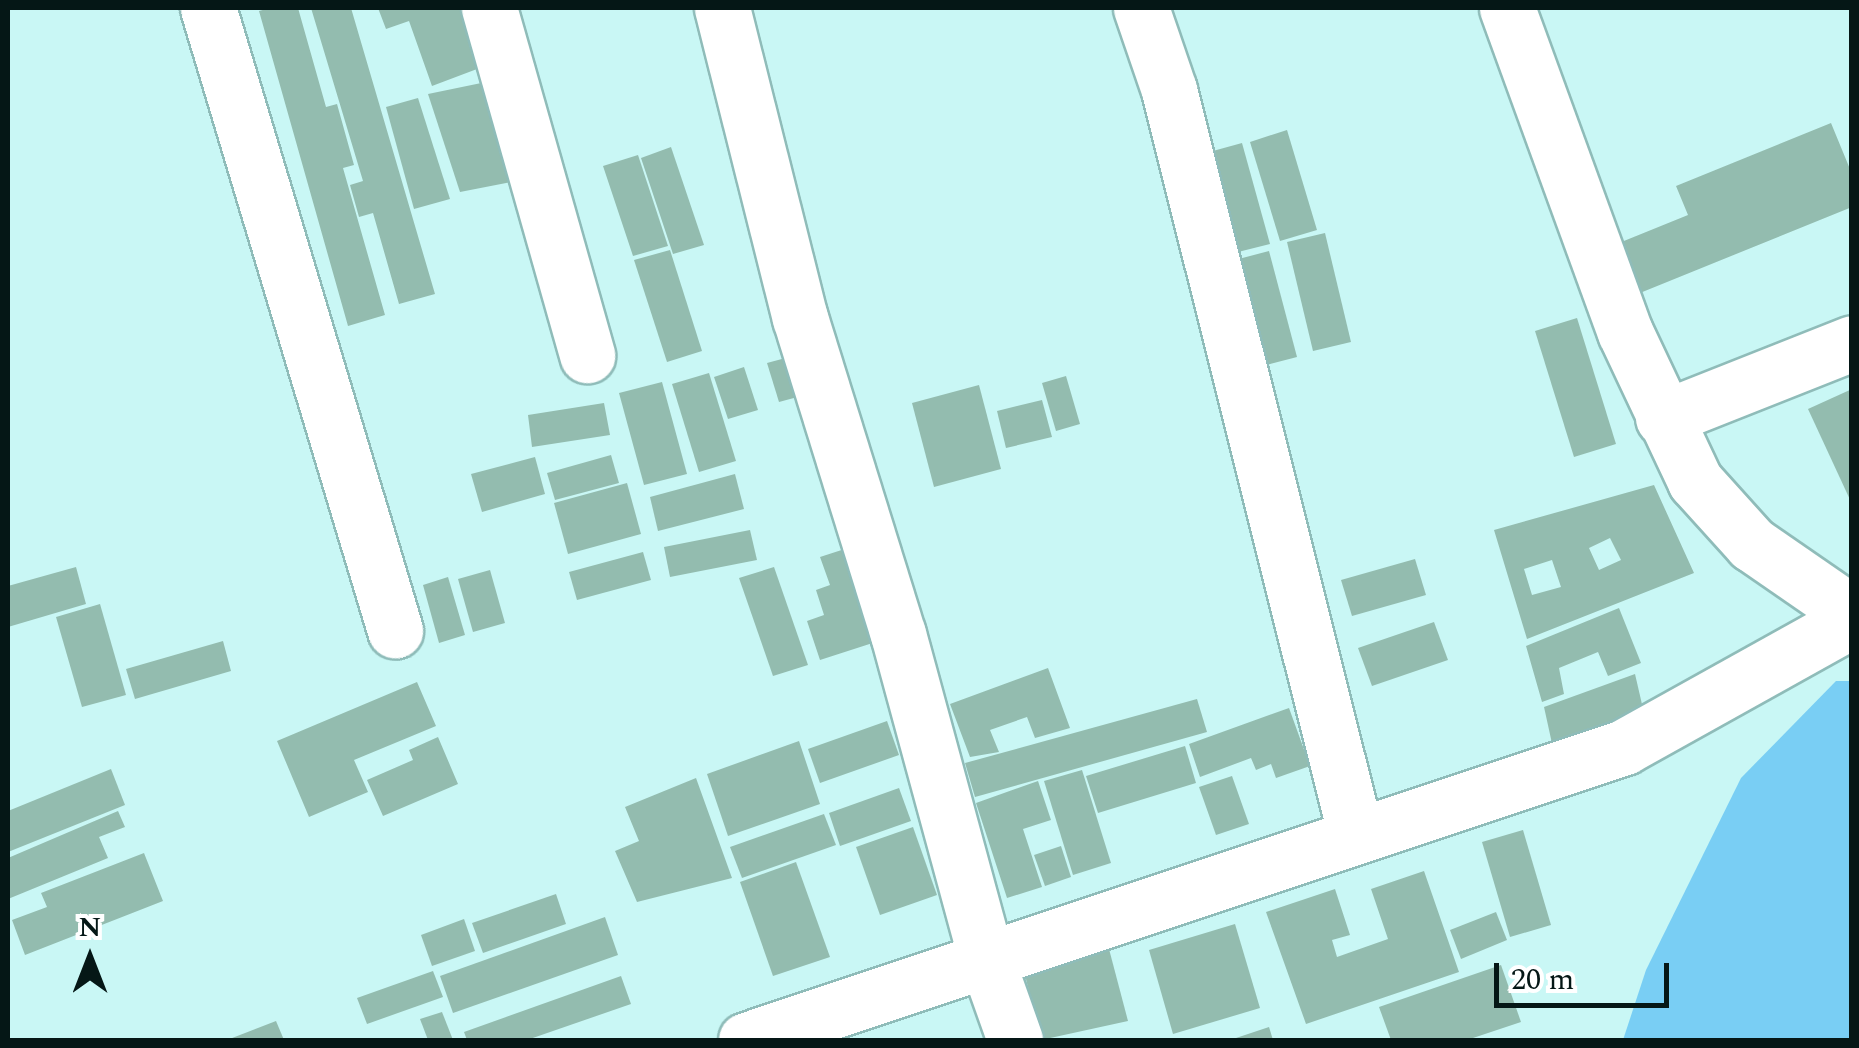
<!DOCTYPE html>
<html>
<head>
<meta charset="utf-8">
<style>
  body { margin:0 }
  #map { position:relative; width:1859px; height:1048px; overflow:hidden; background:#c9f7f5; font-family:Spectral,serif }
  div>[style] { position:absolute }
  .water>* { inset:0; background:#79cef4 }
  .building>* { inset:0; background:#93bcaf }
  .roads { filter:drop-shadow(2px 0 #8fbcb9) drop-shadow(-2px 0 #8fbcb9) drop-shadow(0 2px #8fbcb9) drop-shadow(0 -2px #8fbcb9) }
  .minor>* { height:55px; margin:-27.5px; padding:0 27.5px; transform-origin:27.5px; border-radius:27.5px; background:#fff }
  span { translate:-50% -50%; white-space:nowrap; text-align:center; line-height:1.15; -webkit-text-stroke:8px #fff; paint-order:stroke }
  .frame { position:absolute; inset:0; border:10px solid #051716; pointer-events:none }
  .north { position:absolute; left:40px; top:908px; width:100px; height:100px; -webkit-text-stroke:8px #fff; paint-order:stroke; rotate:0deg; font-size:28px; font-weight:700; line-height:40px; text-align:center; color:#051716 }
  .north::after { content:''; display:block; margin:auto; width:35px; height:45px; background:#051716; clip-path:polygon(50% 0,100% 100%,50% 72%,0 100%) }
  .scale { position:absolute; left:1494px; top:963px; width:175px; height:45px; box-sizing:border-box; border:5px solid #051716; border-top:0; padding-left:12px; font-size:30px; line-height:35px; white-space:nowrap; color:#051716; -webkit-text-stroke:8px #fff; paint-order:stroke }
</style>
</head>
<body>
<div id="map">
  <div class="water">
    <i style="clip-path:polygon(1836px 681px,1852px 681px,1851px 1040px,1623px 1040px,1646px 970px,1741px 778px)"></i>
  </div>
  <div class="building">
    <i style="clip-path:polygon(270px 8px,298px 8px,326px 107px,337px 104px,354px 165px,343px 168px,385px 315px,348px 326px,259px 11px)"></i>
    <i style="clip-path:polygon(311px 8px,351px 8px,435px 294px,399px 304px,373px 213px,359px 217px,350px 185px,363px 181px)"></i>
    <i style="clip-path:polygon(378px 8px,465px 8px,485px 66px,432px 86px,409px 21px,386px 29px)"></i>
    <i style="clip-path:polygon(491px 81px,526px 179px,460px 192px,428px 94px)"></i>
    <i style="clip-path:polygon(418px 98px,450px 199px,414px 209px,386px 107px)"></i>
    <i style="clip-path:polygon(1831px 123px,1852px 174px,1852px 207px,1635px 295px,1614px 245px,1688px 215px,1676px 186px)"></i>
    <i style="clip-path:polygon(1287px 130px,1317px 230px,1280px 241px,1250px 142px)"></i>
    <i style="clip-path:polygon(1242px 143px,1270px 244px,1230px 254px,1202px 154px)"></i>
    <i style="clip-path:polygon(671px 147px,704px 245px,673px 254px,641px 158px)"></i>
    <i style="clip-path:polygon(638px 155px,668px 246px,633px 256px,603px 166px)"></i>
    <i style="clip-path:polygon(1325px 233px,1351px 342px,1313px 351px,1287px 242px)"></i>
    <i style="clip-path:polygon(670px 250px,702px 351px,667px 362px,634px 260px)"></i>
    <i style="clip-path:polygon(1269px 251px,1297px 357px,1259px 367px,1231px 261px)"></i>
    <i style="clip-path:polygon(1577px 318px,1616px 444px,1574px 457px,1535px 331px)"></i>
    <i style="clip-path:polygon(804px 353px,816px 392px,779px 402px,767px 363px)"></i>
    <i style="clip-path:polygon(744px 367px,758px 410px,728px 419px,714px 377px)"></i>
    <i style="clip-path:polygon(709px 373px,736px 461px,699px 472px,672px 384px)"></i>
    <i style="clip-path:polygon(1066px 376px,1080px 424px,1056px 431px,1042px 383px)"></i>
    <i style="clip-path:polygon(662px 382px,687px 474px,644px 485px,619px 393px)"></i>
    <i style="clip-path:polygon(979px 385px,1001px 469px,934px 487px,912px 403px)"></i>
    <i style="clip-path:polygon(1852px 389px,1852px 504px,1808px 409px)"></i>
    <i style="clip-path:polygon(1042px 400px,1052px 437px,1006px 448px,997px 411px)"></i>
    <i style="clip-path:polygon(604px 403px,610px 435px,532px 447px,528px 415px)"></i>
    <i style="clip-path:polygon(611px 455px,619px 483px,555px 500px,547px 473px)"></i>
    <i style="clip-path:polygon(535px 457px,545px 494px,482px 512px,471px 474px)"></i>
    <i style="clip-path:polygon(735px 474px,744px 509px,658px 531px,650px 497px)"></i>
    <i style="clip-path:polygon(627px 483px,641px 534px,568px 554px,554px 503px)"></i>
    <i style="clip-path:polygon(evenodd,1654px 485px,1694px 573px,1527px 639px,1494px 530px,1654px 485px,1610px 538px,1621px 560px,1599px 570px,1589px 548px,1610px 538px,1654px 485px,1552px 560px,1561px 587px,1532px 595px,1524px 569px,1552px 560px)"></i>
    <i style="clip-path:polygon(750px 530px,757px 560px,670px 577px,664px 547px)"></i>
    <i style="clip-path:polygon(854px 546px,885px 639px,820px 660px,807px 621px,824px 615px,816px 590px,830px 585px,820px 557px)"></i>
    <i style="clip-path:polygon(643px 552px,651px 580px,577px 600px,569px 572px)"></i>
    <i style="clip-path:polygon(1415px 559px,1426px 595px,1352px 616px,1341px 580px)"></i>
    <i style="clip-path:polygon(76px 567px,86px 604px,8px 627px,8px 586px)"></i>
    <i style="clip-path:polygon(774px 567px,808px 665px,773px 676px,739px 578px)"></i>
    <i style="clip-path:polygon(490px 570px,505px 623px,473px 632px,458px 579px)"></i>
    <i style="clip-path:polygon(448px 577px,465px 635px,439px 643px,423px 585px)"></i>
    <i style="clip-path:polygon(100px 604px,126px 695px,82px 707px,56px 617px)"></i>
    <i style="clip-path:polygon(1619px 608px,1641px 663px,1608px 676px,1598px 652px,1559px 668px,1564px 694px,1542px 702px,1526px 646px)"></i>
    <i style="clip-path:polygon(1434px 622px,1448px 660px,1372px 686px,1358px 648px)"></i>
    <i style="clip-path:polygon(223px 641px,231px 671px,135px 699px,126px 669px)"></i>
    <i style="clip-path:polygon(1048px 668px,1070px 728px,1035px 738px,1027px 717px,990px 730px,999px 752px,970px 757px,950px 704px)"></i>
    <i style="clip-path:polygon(1635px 674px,1644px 713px,1553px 748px,1544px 707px)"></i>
    <i style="clip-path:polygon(417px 682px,436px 726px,354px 760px,368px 792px,309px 817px,277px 741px)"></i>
    <i style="clip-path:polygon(1197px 699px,1207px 732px,975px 797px,965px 763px)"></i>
    <i style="clip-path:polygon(1289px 708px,1310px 766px,1276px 778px,1271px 764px,1256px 770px,1251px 758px,1200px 777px,1189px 744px)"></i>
    <i style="clip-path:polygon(887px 721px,899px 755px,820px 783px,808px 749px)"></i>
    <i style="clip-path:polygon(438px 737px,458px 784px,383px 816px,367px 780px,413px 760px,409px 750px)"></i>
    <i style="clip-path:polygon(799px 741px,820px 804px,728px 836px,707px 774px)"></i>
    <i style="clip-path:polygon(1185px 746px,1196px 783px,1098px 813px,1086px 776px)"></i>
    <i style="clip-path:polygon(111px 769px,125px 805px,8px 852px,8px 811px)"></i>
    <i style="clip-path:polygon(1082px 770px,1111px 863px,1073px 875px,1044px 781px)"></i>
    <i style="clip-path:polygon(1232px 776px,1249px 824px,1216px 835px,1199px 787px)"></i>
    <i style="clip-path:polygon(696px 778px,732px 878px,637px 902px,615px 851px,639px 841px,625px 807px)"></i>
    <i style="clip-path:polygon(1038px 781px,1051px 820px,1023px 829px,1042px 887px,1007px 898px,976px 803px)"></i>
    <i style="clip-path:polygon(899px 788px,911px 821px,840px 846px,829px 813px)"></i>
    <i style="clip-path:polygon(118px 811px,125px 827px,99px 837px,108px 858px,8px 899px,8px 858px)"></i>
    <i style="clip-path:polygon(824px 814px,836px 845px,742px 878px,730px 847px)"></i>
    <i style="clip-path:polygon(913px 827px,937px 895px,880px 915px,856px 847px)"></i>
    <i style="clip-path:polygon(1523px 830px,1551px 925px,1510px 937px,1482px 842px)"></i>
    <i style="clip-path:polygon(1061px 846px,1071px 877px,1045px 886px,1034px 855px)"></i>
    <i style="clip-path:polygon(144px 853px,163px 901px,25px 955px,12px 920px,47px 907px,41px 893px)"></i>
    <i style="clip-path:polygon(796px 862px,830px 957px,773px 976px,740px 882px)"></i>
    <i style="clip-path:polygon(1424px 871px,1459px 972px,1306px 1024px,1266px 912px,1335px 889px,1350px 935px,1332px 940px,1337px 957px,1388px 939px,1371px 889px)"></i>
    <i style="clip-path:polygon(556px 894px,566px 924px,483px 953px,472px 923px)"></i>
    <i style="clip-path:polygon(1496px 912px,1507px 940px,1461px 959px,1450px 930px)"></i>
    <i style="clip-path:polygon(605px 917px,618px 955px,453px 1013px,440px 976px)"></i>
    <i style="clip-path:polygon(464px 919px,475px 951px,432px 966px,421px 935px)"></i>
    <i style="clip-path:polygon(1235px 924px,1260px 1008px,1173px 1034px,1149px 950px)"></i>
    <i style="clip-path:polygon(1109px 949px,1128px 1021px,1041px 1040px,1024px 971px)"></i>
    <i style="clip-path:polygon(1501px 965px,1521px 1022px,1467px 1040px,1391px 1040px,1379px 1007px)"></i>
    <i style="clip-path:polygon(433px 971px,443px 997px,367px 1024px,357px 998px)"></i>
    <i style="clip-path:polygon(621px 976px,631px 1004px,527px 1040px,467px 1040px,464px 1032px)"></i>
    <i style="clip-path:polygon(442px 1012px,453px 1040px,428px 1040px,420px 1019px)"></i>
    <i style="clip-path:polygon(276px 1021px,284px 1040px,227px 1040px)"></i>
    <i style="clip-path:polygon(1269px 1027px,1273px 1040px,1230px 1040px)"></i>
  </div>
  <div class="roads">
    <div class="minor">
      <i style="left:208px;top:8px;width:650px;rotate:73.27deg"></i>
      <i style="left:489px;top:8px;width:361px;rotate:74.2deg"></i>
      <i style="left:722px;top:8px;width:320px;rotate:75.9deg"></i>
      <i style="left:800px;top:318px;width:331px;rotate:72.8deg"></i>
      <i style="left:898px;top:634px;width:336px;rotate:74.8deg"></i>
      <i style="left:986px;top:958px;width:87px;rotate:70.5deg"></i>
      <i style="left:1141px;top:8px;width:87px;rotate:71.1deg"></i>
      <i style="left:1169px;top:90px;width:769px;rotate:75.93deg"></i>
      <i style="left:1507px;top:8px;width:345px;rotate:70deg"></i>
      <i style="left:1625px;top:332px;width:165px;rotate:64.8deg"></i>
      <i style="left:1695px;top:481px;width:85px;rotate:47.9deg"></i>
      <i style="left:1752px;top:544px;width:121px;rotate:34.6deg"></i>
      <i style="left:1663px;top:418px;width:203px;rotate:-21.6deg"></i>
      <i style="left:746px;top:1040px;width:926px;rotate:-18.45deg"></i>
      <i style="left:1624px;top:747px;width:261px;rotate:-29.1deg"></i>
    </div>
  </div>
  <div class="frame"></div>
  <div class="north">N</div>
  <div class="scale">20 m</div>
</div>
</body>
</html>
